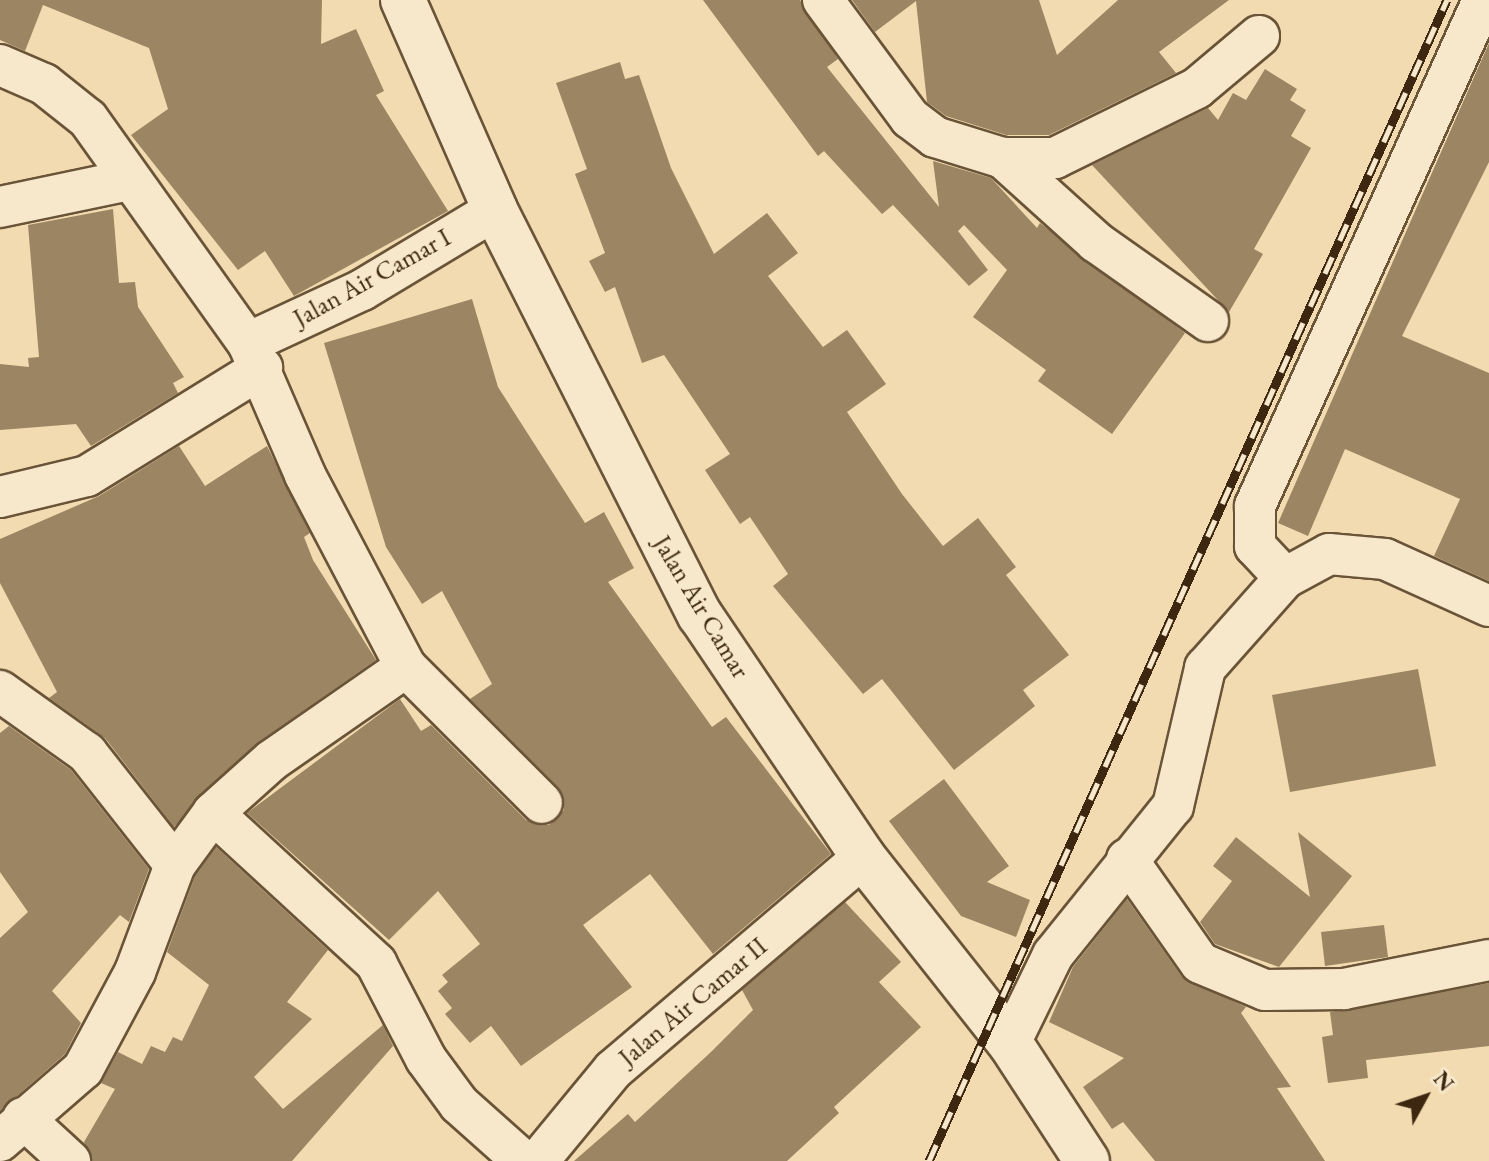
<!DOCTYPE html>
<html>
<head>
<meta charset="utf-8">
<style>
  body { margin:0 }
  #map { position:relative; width:1489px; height:1161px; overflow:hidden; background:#f2dbb0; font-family:"EB Garamond",serif }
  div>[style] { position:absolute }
  .building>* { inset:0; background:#9b8563 }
  .roads { filter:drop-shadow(2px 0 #6a5438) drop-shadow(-2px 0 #6a5438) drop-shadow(0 2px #6a5438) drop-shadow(0 -2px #6a5438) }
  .street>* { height:40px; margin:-20px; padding:0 20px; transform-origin:20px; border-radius:20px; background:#f7e8cc }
  .secondary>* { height:44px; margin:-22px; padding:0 22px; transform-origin:22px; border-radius:22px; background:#f7e8cc }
  .rail>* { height:9px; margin-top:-4.5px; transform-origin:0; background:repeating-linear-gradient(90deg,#f7e8cc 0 18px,#3d2710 0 36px); box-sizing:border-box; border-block:2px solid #3d2710 }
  span { translate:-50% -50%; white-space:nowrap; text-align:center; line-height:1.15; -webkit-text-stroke:7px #f7e8cc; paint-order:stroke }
  .street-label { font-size:26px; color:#3d2710 }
  .north { position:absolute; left:1385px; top:1057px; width:80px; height:80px; -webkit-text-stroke:6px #f7e8cc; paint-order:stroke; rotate:50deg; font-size:22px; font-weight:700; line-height:32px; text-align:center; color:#3d2710 }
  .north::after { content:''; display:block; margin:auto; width:28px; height:36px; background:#3d2710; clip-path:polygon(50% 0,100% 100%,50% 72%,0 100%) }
</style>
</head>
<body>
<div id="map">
  <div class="building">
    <i style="clip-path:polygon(0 0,322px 0,321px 44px,356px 29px,384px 91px,376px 95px,448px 211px,294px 296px,265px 251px,238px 270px,131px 135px,168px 109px,149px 48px,43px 5px,25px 51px,0 40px)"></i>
    <i style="clip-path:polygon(703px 0,800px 0,838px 59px,827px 67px,939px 207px,933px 161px,991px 178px,1037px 228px,1040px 223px,1185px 333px,1112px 434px,1038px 381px,1046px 370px,973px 317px,1007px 270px,964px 225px,958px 231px,988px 270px,969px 286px,893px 205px,882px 214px,824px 151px,818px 156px)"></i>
    <i style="clip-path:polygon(852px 0,1039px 0,1057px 55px,1118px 0,1229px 0,1159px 52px,1176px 73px,1049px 135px,1006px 135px,946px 116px,927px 102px,916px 1px,875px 32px)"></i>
    <i style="clip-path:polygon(1489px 43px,1489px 162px,1402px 336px,1489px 373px,1489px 581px,1434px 556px,1460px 499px,1345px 449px,1308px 536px,1278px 523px)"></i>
    <i style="clip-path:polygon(620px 62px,625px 79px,639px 75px,671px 168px,714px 254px,767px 213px,798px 253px,768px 276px,823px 347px,847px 330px,886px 384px,847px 412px,902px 494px,943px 546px,978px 518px,1016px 567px,1006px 575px,1069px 655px,1023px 690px,1035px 706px,954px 770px,882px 679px,863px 694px,773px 586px,788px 574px,750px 517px,740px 524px,705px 470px,730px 454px,664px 355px,642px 363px,615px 287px,605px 292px,589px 261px,605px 253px,575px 174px,587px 169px,556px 83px)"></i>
    <i style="clip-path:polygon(1265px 69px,1297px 89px,1290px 100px,1306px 110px,1291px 136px,1311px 148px,1254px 249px,1263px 254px,1229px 312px,1092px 165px,1208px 108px,1218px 120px,1233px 93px,1246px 100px)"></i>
    <i style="clip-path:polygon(113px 209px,119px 283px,135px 282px,138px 307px,184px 377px,173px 383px,178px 393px,91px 446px,76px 424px,0 430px,0 364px,29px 367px,28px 358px,39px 357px,28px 225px)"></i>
    <i style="clip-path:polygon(472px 299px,498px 387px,585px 523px,604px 512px,634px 568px,608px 582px,712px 727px,726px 717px,831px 854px,713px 954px,650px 874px,583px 925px,632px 987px,521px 1066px,491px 1026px,470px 1043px,445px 1014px,452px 1008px,438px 991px,448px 982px,442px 975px,480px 944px,438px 891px,389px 940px,247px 813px,400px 699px,421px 731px,431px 725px,526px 820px,549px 825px,564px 810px,558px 787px,470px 699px,492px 684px,442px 591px,422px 604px,386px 547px,324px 343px)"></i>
    <i style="clip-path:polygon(179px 446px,205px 486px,267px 446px,310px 533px,304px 537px,313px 560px,376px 660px,257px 743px,174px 827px,105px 738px,49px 698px,57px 692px,0 583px,0 539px,99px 496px)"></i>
    <i style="clip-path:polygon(1418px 669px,1436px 766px,1290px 792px,1272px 695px)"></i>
    <i style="clip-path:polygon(9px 726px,71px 770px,149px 869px,129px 922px,120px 915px,52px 991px,81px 1023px,65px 1054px,0 1111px,0 938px,28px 912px,0 872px,0 733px)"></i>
    <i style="clip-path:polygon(944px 779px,1009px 866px,987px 882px,1030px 900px,1016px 937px,961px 916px,889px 821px)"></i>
    <i style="clip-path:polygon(1298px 832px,1352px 876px,1279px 967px,1215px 944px,1200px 922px,1232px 881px,1213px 866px,1236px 837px,1310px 897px)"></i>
    <i style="clip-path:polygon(216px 847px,328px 950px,287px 1002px,312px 1019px,254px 1077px,283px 1109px,383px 1025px,393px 1046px,292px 1161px,92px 1161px,84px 1142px,115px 1089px,101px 1083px,118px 1052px,142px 1064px,151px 1046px,165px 1052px,173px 1037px,182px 1041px,209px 985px,167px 952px,195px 876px)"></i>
    <i style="clip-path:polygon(1127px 899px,1182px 977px,1246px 1007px,1241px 1013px,1291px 1087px,1277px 1088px,1325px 1161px,1155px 1161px,1123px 1122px,1112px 1129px,1083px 1087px,1124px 1058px,1049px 1022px,1073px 967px)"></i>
    <i style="clip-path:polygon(845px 902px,901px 962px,879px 982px,921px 1027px,834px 1107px,839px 1113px,787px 1161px,574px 1161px,628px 1114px,635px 1122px,711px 1052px,753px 1010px,742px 990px)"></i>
    <i style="clip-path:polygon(1384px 925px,1388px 957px,1325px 966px,1321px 932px)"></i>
    <i style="clip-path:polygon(1489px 983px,1489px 1046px,1366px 1060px,1368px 1078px,1328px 1083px,1322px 1037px,1333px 1035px,1330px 1012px)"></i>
  </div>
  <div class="roads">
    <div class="street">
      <i style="left:823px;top:0;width:147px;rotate:53.6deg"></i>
      <i style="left:910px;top:118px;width:31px;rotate:37deg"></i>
      <i style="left:935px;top:137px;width:71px;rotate:17.2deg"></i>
      <i style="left:1003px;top:158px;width:52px"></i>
      <i style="left:1055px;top:158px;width:158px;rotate:-26.2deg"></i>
      <i style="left:1197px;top:88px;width:81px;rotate:-40deg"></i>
      <i style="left:0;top:65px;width:48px;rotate:23.4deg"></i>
      <i style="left:44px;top:84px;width:56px;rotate:38.5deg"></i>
      <i style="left:88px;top:119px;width:275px;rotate:54.5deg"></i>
      <i style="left:248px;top:343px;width:144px;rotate:66.6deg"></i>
      <i style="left:305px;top:475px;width:217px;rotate:62.3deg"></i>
      <i style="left:406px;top:667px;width:163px;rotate:145.2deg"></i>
      <i style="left:272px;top:760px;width:79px;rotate:138.1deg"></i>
      <i style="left:213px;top:813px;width:64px;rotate:126.2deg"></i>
      <i style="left:175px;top:865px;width:114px;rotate:110.5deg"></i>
      <i style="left:135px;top:972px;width:110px;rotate:118.2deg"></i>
      <i style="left:83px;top:1069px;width:110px;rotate:139.1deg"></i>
      <i style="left:1003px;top:158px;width:125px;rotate:42.1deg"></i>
      <i style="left:1096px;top:242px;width:137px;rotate:35.2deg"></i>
      <i style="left:0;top:207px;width:132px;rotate:-11.8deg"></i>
      <i style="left:248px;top:343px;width:126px;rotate:-24.9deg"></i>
      <i style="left:362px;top:290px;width:155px;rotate:-31deg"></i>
      <i style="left:0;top:497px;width:89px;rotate:-13.6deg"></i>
      <i style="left:87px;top:476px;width:206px;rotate:-31.7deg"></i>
      <i style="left:1285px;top:578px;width:44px;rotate:-133.2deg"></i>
      <i style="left:1255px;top:546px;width:40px;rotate:-90deg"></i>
      <i style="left:1255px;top:506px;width:555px;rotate:-65.74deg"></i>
      <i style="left:406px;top:667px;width:192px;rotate:45deg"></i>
      <i style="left:0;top:691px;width:107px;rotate:35.5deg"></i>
      <i style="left:87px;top:753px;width:142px;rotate:51.8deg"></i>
      <i style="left:213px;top:813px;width:222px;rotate:42.6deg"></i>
      <i style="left:376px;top:963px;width:108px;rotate:62.5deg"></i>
      <i style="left:426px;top:1059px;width:56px;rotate:53.7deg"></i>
      <i style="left:459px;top:1104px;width:86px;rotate:41.7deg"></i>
      <i style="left:1127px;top:859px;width:127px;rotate:54.9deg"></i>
      <i style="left:1200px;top:963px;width:70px;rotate:22.6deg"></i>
      <i style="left:1265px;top:990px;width:79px;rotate:-0.7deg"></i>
      <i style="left:1344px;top:989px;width:148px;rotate:-11.3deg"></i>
      <i style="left:1010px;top:1043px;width:98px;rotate:-64deg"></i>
      <i style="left:1053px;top:955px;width:191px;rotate:-51.2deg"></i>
      <i style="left:1173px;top:806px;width:142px;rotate:-76.9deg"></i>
      <i style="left:1205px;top:668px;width:120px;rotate:-48.4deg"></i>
      <i style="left:1285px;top:578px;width:50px;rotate:-28.6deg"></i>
      <i style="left:1329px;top:554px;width:56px;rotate:5.1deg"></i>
      <i style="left:1385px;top:559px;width:114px;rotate:24.3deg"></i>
      <i style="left:23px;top:1118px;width:64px;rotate:42.5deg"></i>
      <i style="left:538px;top:1161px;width:118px;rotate:-50.5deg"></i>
      <i style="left:613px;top:1070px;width:328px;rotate:-40.4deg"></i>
    </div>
    <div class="secondary">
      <i style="left:403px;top:0;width:229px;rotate:66.3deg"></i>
      <i style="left:495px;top:210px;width:454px;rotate:63.2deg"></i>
      <i style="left:700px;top:615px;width:292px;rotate:56deg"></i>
      <i style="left:863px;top:857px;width:237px;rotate:51.7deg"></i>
      <i style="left:1010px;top:1043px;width:141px;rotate:56.9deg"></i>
    </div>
  </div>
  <div class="rail">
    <i style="left:929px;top:1161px;width:1271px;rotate:-65.96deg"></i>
  </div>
  <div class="street-label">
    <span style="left:372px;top:278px;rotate:-29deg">Jalan Air Camar I</span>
    <span style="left:701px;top:607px;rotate:59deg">Jalan Air Camar</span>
    <span style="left:693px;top:1002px;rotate:-40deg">Jalan Air Camar II</span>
  </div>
  <div class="north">N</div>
</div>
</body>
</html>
